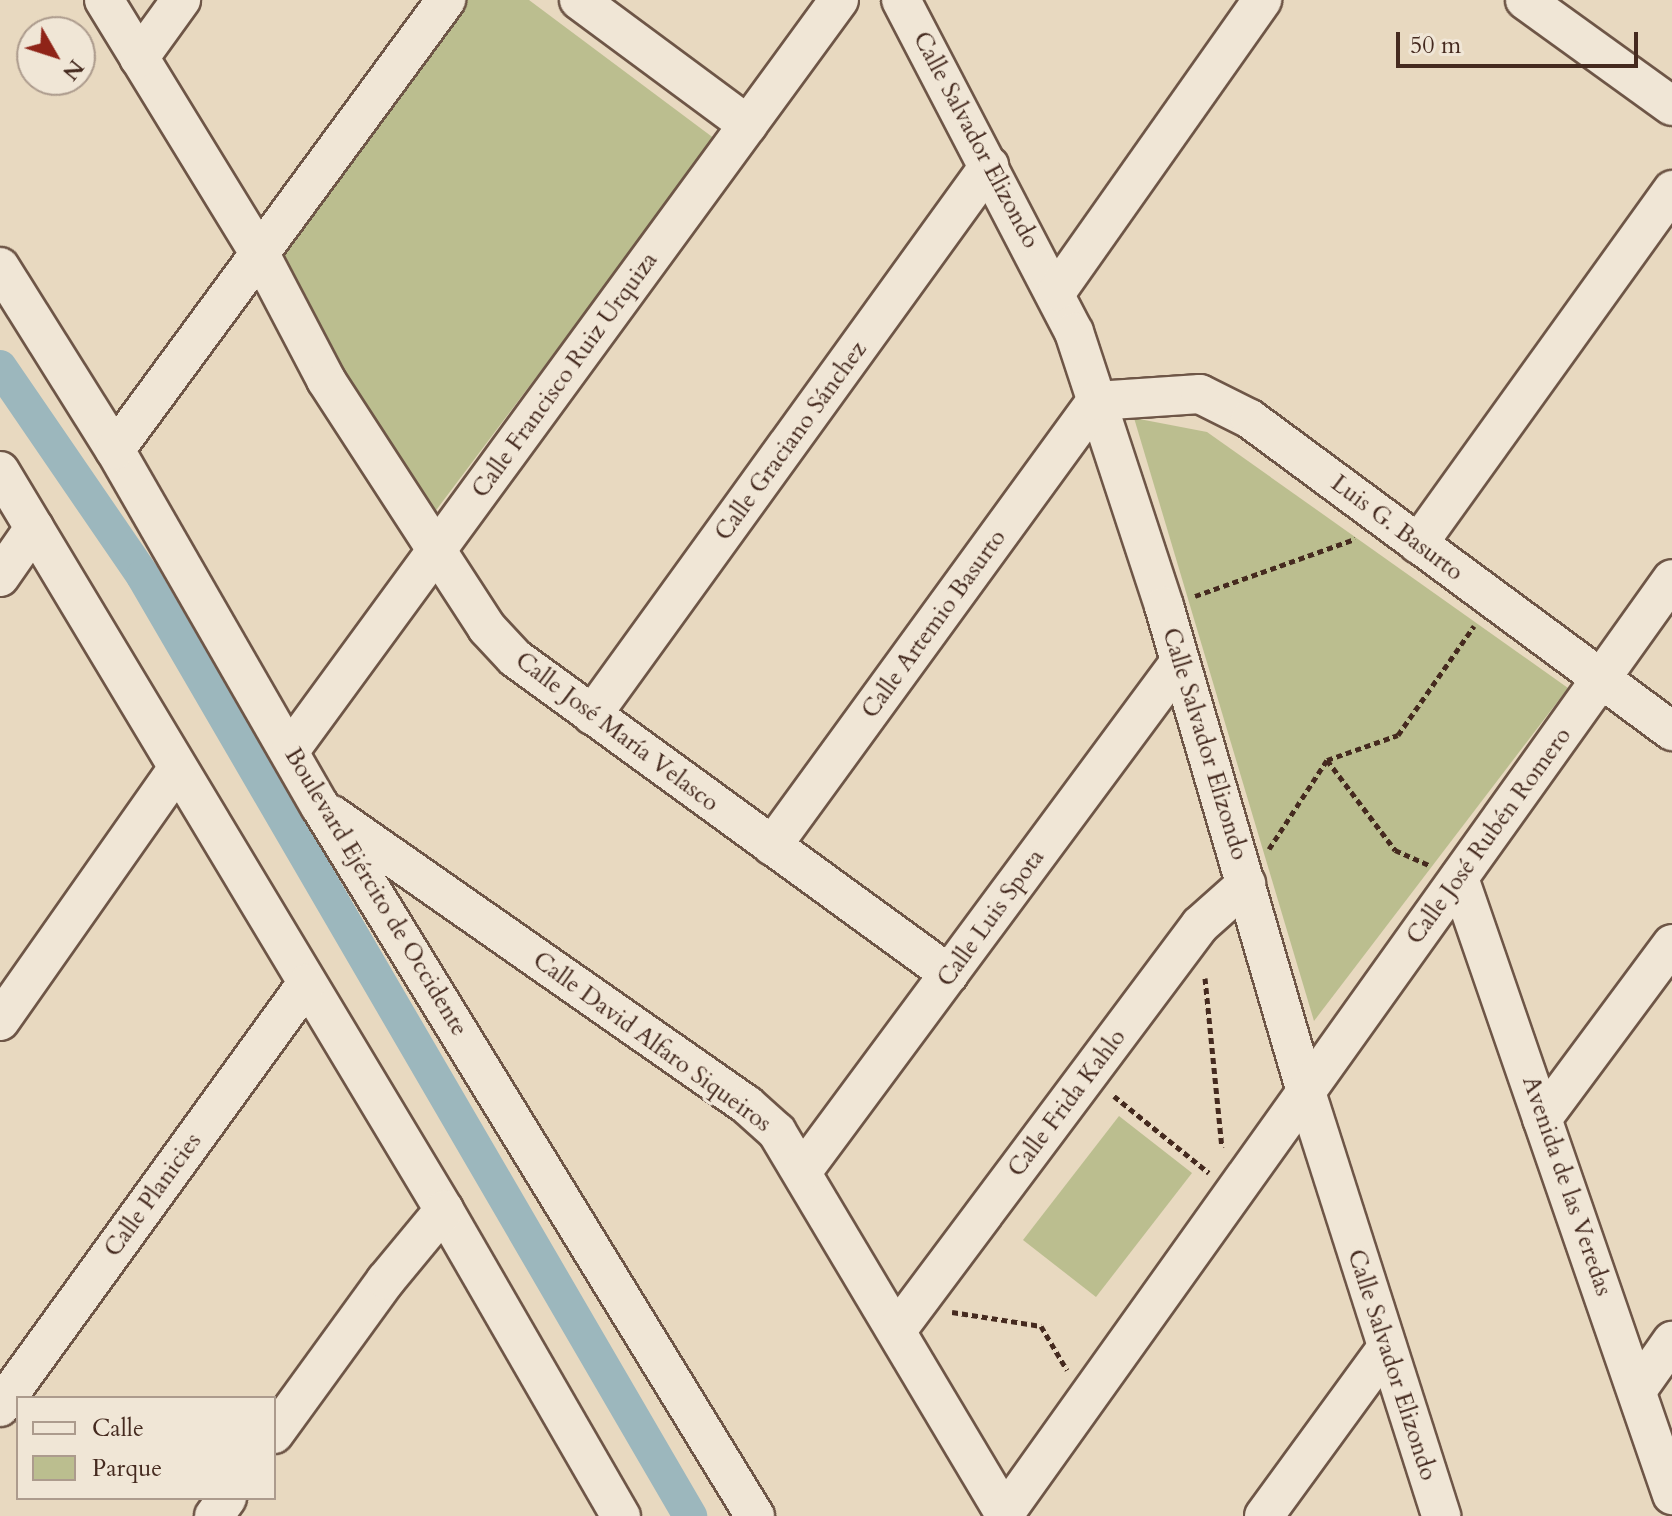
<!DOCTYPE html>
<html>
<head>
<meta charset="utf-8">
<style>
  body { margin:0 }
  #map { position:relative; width:1672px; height:1516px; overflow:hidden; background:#e8d9c0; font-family:Cardo,serif }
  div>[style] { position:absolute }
  .green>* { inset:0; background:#bbbe8f }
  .canal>* { height:34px; margin:-17px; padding:0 17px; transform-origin:17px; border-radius:17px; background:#9cb7bd }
  .path>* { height:5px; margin-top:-2.5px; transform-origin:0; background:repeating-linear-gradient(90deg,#452a1f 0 6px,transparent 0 10px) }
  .roads { filter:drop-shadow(2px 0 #6e5647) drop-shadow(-2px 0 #6e5647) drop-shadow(0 2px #6e5647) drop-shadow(0 -2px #6e5647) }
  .minor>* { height:38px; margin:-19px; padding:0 19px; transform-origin:19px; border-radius:19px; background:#f0e6d6 }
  span { translate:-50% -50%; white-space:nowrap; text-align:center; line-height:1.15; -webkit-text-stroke:6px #f0e6d6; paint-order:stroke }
  .street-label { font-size:24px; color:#452a1f }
  .legend { position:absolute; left:16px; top:1396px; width:260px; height:104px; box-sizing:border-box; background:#f0e6d6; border:2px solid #ac9b8d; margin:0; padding:10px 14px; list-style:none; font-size:24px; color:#452a1f }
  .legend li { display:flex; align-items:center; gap:16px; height:40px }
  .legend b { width:40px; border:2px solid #ac9b8d }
  .north { position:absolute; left:16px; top:16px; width:80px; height:80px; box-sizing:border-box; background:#f0e6d6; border:2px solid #ac9b8d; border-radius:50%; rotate:129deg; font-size:22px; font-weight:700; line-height:32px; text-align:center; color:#452a1f }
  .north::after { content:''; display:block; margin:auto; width:28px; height:36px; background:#8f2418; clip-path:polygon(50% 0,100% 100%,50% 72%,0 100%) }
  .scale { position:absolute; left:1396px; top:32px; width:242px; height:36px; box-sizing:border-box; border:4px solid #452a1f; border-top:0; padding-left:10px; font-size:24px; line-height:28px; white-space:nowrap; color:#452a1f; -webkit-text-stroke:6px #f0e6d6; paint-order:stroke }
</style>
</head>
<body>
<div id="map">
  <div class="green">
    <i style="clip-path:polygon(460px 0,529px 0,715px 139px,422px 529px,275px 261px)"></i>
    <i style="clip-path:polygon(1134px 418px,1207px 432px,1568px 688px,1314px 1021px)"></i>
    <i style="clip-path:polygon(1119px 1116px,1192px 1173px,1096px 1297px,1023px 1240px)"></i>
  </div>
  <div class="canal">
    <i style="left:0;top:367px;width:253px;rotate:55.6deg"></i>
    <i style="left:143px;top:576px;width:1088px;rotate:59.8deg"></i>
  </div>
  <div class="path">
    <i style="left:1195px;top:596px;width:170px;rotate:-19.6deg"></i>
    <i style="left:1327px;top:760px;width:113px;rotate:52.9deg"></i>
    <i style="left:1395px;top:850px;width:37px;rotate:24deg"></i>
    <i style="left:1269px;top:849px;width:106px;rotate:-56.9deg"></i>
    <i style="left:1327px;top:760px;width:75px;rotate:-19.4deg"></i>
    <i style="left:1398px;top:735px;width:133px;rotate:-55.1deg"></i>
    <i style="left:1205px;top:978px;width:170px;rotate:84.3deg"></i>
    <i style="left:1114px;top:1096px;width:122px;rotate:39deg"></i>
    <i style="left:952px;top:1312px;width:90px;rotate:8.9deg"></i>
    <i style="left:1041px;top:1326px;width:51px;rotate:59.4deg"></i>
  </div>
  <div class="roads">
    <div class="minor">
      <i style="left:104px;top:0;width:300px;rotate:58.5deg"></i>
      <i style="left:261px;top:256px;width:140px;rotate:62.3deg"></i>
      <i style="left:326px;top:380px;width:296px;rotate:57deg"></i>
      <i style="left:487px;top:628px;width:41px;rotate:47deg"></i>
      <i style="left:515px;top:658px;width:537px;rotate:36.06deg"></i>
      <i style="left:579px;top:0;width:210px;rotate:36.5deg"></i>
      <i style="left:901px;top:0;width:374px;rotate:62.5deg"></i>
      <i style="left:1074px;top:332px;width:288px;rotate:71.8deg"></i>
      <i style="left:1164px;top:606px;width:506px;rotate:73.71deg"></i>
      <i style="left:1306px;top:1092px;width:445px;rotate:72.3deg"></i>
      <i style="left:1525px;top:0;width:181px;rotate:35.8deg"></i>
      <i style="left:139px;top:58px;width:72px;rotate:-54.1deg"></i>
      <i style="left:0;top:267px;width:216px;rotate:57.9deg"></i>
      <i style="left:115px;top:450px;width:411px;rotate:60.1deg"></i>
      <i style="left:320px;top:806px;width:833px;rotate:58.51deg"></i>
      <i style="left:1057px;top:291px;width:356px;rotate:-54.8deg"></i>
      <i style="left:115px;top:450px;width:559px;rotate:-53.66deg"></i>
      <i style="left:0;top:471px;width:862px;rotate:59deg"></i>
      <i style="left:444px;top:1210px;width:354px;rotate:60deg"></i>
      <i style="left:1418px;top:544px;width:436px;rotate:-54.3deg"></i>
      <i style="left:0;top:577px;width:60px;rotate:-55.2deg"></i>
      <i style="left:592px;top:715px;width:678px;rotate:-54.13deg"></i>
      <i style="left:291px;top:749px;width:928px;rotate:-53.81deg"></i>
      <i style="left:332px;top:815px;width:506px;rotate:34.95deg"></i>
      <i style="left:747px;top:1105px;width:40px;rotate:42deg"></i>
      <i style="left:777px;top:1132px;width:445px;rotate:59.2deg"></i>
      <i style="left:772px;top:846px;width:550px;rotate:-53.94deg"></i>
      <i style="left:1096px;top:401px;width:104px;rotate:-3.9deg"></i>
      <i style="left:1200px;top:394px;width:56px;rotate:26.6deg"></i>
      <i style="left:1250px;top:419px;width:525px;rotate:36.48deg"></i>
      <i style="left:1459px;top:878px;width:653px;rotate:70.95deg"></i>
      <i style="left:0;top:1021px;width:306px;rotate:-54.9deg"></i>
      <i style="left:1542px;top:1119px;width:218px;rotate:-53.4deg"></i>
      <i style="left:802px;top:1172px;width:633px;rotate:-53.47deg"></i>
      <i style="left:897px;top:1330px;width:506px;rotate:-53.2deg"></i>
      <i style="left:1200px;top:925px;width:62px;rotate:-41.7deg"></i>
      <i style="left:1638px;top:1389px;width:59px;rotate:-54.7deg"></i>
      <i style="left:0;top:1407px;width:523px;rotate:-54.09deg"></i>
      <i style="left:274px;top:1434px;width:190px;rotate:-54deg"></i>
      <i style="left:386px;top:1280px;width:91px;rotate:-50.4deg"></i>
      <i style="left:214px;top:1516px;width:22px;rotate:-54deg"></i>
      <i style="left:1003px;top:1516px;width:1151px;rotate:-54.47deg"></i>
      <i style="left:1264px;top:1516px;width:205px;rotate:-53.9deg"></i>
    </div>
  </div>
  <div class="street-label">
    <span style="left:976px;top:140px;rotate:62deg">Calle Salvador Elizondo</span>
    <span style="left:565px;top:375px;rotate:-54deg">Calle Francisco Ruiz Urquiza</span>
    <span style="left:791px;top:441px;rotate:-54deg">Calle Graciano Sánchez</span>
    <span style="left:1397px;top:528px;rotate:37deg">Luis G. Basurto</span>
    <span style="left:934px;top:624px;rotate:-54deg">Calle Artemio Basurto</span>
    <span style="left:617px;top:732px;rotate:37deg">Calle José María Velasco</span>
    <span style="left:1205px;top:744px;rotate:73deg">Calle Salvador Elizondo</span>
    <span style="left:1489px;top:836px;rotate:-54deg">Calle José Rubén Romero</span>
    <span style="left:376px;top:892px;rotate:59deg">Boulevard Ejército de Occidente</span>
    <span style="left:991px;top:918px;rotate:-54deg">Calle Luis Spota</span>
    <span style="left:652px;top:1042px;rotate:36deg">Calle David Alfaro Siqueiros</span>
    <span style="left:1067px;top:1103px;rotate:-53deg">Calle Frida Kahlo</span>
    <span style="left:1567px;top:1186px;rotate:71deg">Avenida de las Veredas</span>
    <span style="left:153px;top:1195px;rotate:-54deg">Calle Planicies</span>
    <span style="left:1392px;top:1365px;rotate:72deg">Calle Salvador Elizondo</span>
  </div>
  <ul class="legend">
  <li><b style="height:10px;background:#f0e6d6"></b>Calle</li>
  <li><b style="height:22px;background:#bbbe8f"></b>Parque</li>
  </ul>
  <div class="north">N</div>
  <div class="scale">50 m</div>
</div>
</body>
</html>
